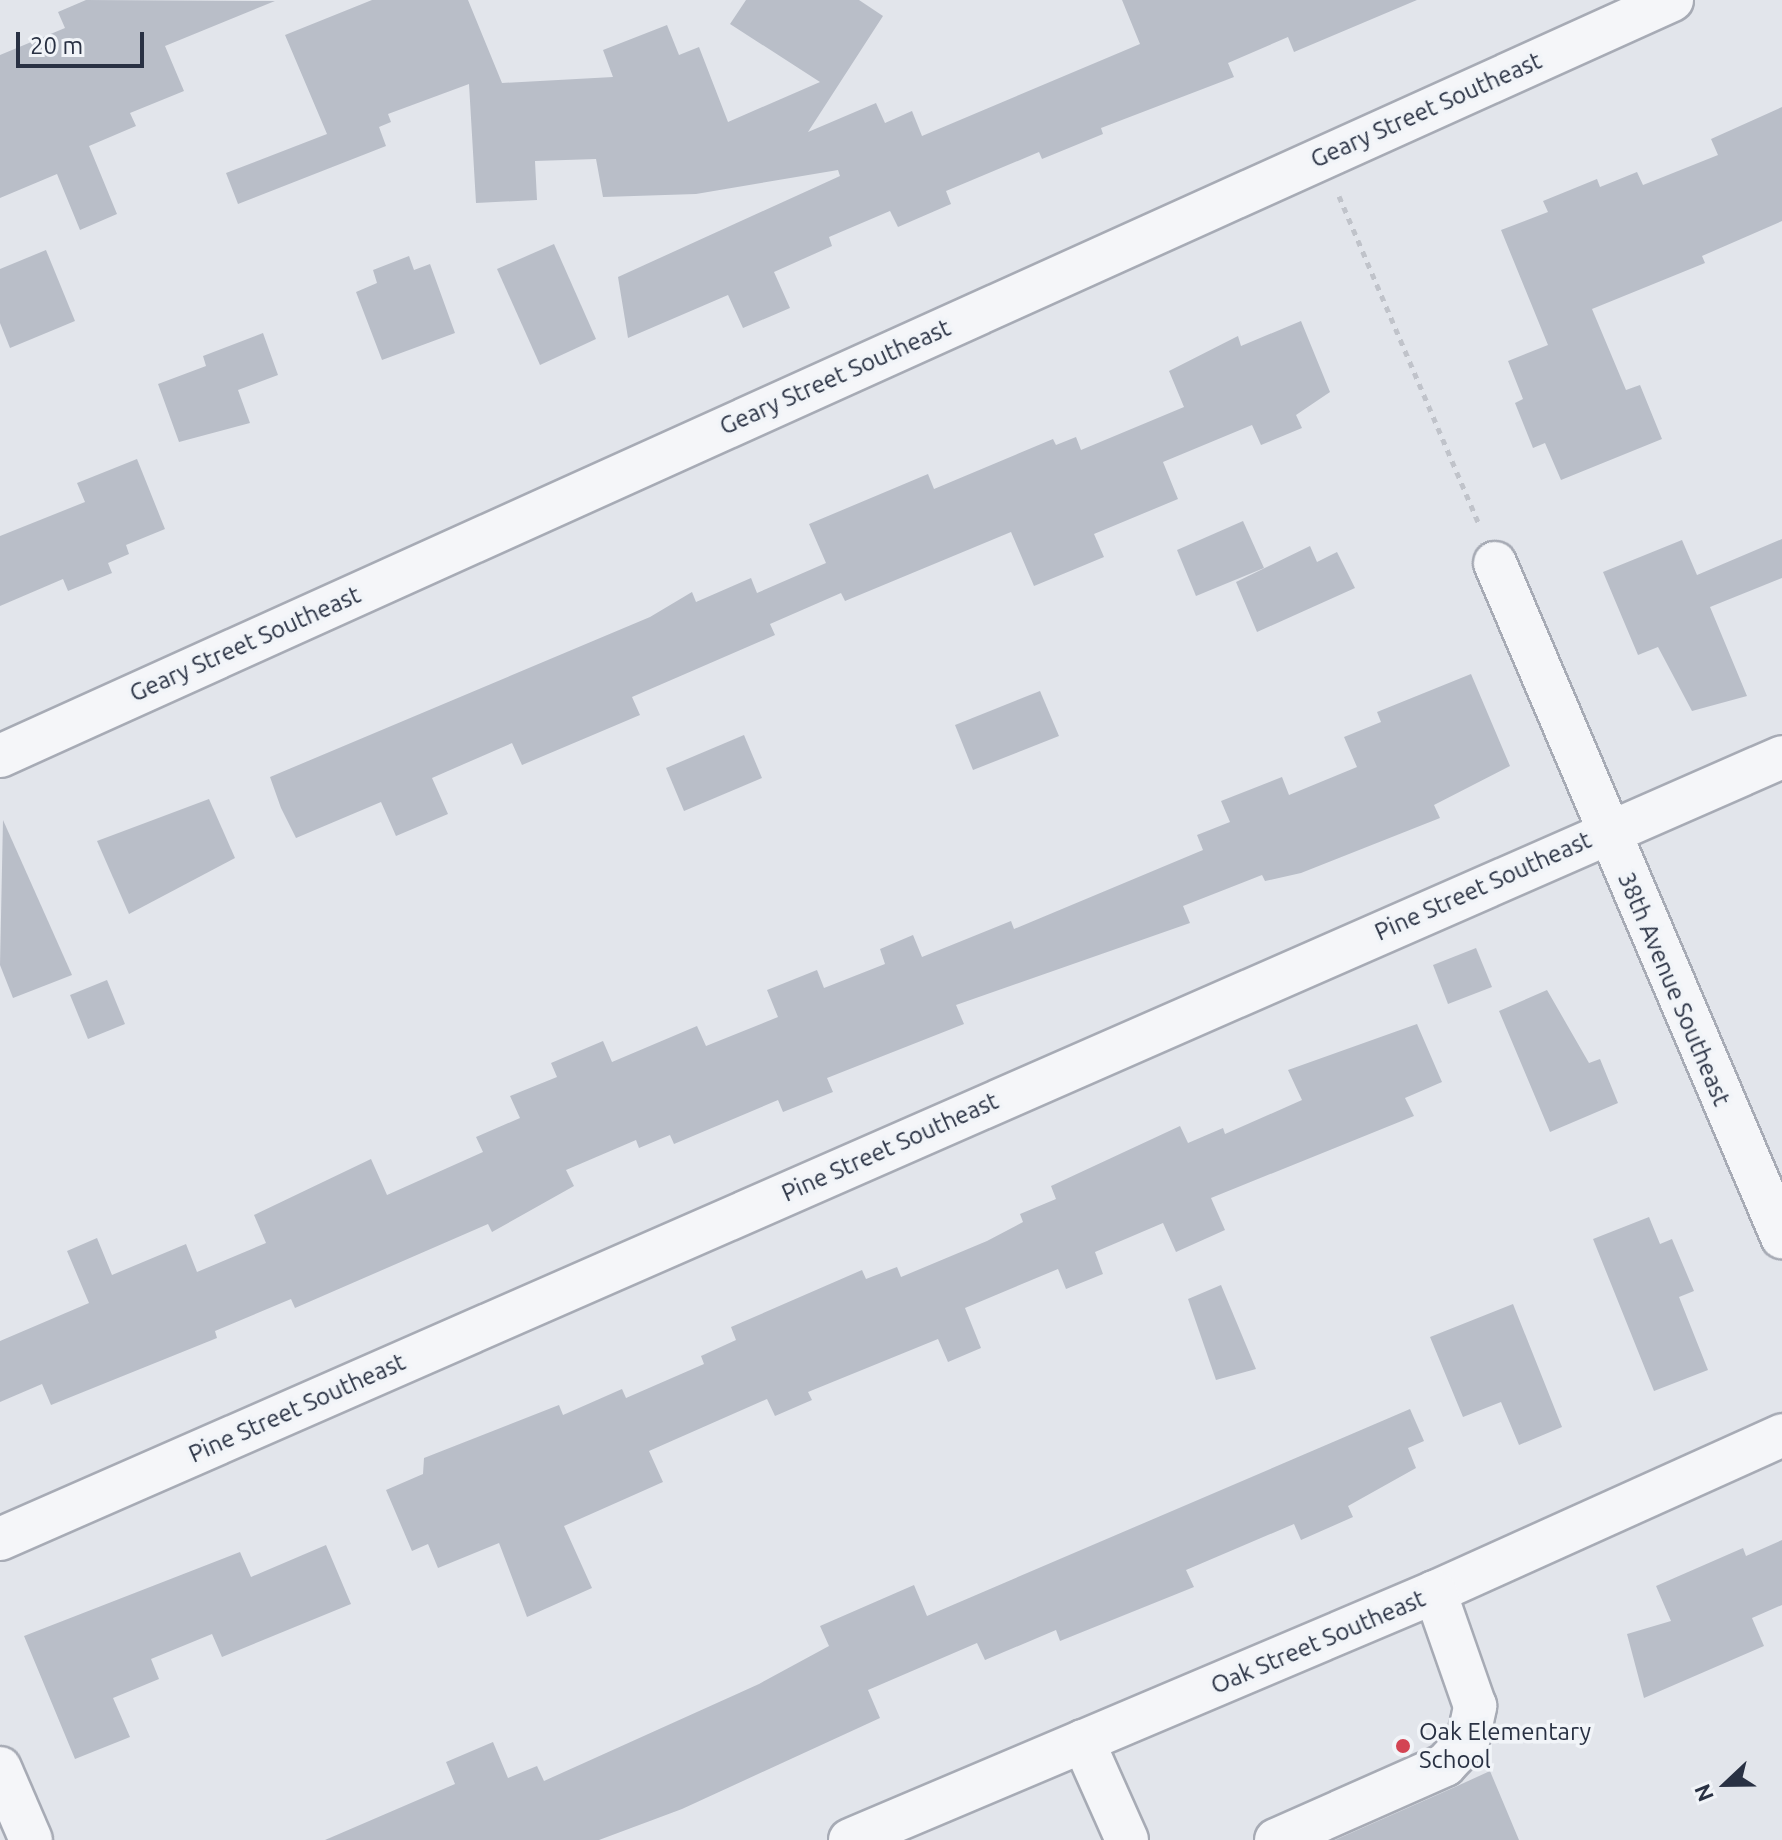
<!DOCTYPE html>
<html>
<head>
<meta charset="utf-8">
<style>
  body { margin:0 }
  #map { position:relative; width:1782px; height:1840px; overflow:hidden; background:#e2e5eb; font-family:Ubuntu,sans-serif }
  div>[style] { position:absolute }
  .building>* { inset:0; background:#b9bec8 }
  .path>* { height:5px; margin-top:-2.5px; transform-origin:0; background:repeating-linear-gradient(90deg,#c0c3ca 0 6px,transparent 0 12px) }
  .roads { filter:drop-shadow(2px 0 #a7abb5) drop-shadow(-2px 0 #a7abb5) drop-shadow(0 2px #a7abb5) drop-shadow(0 -2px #a7abb5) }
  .minor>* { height:42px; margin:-21px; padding:0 21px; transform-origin:21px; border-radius:21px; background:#f5f6f9 }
  .dots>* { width:22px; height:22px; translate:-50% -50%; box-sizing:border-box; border:4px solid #f1f4f8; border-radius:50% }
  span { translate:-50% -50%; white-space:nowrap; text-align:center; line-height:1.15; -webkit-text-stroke:7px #f1f4f8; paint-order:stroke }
  .street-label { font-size:24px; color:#293143 }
  .poi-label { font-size:24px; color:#293143 }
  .left { translate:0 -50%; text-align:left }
  .north { position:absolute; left:1686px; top:1744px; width:80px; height:80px; -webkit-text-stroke:6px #f1f4f8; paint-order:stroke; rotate:248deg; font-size:22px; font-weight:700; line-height:32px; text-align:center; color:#293143 }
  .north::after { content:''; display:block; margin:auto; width:28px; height:36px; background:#293143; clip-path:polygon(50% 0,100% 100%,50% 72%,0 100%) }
  .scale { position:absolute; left:16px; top:32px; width:128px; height:36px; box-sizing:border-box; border:4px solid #293143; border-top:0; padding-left:10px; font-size:24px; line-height:28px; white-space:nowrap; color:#293143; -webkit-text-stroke:6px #f1f4f8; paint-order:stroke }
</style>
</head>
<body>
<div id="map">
  <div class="building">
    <i style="clip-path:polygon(86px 0,275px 1px,165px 46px,184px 91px,130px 113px,136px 126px,89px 146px,117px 214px,80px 230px,57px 174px,0 198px,0 55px,65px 28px,58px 12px)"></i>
    <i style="clip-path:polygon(372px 0,468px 0,502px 83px,613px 77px,603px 50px,667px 25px,679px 55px,699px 47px,728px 122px,820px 82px,730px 24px,746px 0,859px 0,883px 16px,808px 132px,876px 103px,885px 123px,912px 111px,922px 136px,1140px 44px,1122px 0,1417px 0,1294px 52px,1288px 37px,1228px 63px,1234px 77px,1101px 128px,1103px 134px,1042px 159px,1039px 152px,946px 191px,951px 204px,898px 227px,890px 211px,829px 237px,832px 246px,774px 272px,790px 308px,743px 328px,728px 295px,628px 338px,618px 277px,840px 176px,838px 170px,696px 194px,603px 197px,596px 159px,535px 161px,537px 200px,476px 203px,469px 84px,388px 114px,391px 122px,379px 127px,386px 146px,238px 204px,226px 173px,327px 134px,285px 35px)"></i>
    <i style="clip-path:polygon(1782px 107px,1782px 221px,1702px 256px,1705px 263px,1592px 309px,1626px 390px,1640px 385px,1662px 439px,1561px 480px,1545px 443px,1533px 448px,1515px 403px,1523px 399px,1508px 361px,1548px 345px,1501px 230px,1548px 212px,1543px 201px,1597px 179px,1600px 187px,1637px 172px,1643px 185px,1718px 155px,1711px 139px)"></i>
    <i style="clip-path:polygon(554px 244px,596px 339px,540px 365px,497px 269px)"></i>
    <i style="clip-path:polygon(46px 250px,75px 321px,10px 348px,0 323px,0 269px)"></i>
    <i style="clip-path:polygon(409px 256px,414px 270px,430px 264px,455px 333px,382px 360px,356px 292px,377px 283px,373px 270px)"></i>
    <i style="clip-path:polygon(1301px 321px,1330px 392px,1296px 415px,1302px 428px,1261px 445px,1252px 425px,1163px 462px,1178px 499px,1094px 534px,1104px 557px,1034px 586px,1011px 532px,845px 601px,841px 593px,770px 624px,775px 635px,632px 697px,640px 715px,522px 765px,512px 743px,432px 778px,448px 814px,396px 836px,381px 802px,296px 838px,281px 808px,270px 777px,650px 617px,692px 592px,696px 602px,751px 578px,757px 593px,826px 563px,809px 524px,928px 474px,934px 489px,1053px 439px,1056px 445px,1076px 437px,1081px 450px,1184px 407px,1169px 371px,1238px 336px,1241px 346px)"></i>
    <i style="clip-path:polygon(263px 333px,278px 375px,238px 390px,250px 423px,179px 442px,158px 384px,206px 366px,203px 356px)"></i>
    <i style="clip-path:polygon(137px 459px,165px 529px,126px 545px,129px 554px,108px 563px,112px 573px,68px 591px,63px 579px,0 606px,0 536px,85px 502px,77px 483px)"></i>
    <i style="clip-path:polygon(1243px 521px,1264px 568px,1196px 596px,1177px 550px)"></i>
    <i style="clip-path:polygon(1782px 539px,1782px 578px,1710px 607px,1747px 696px,1692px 711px,1658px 647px,1638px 655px,1603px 572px,1682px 540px,1697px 575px)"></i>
    <i style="clip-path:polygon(1310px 546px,1317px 562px,1337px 552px,1355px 588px,1257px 632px,1236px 582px)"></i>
    <i style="clip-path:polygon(1471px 674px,1510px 766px,1434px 805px,1440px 818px,1301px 873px,1265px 881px,1262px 875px,1183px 906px,1190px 923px,956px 1005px,964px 1024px,827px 1078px,833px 1092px,783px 1112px,778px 1100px,674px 1144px,670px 1135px,639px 1148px,636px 1140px,566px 1170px,574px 1186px,492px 1232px,488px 1224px,295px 1308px,291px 1299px,215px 1331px,217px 1338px,51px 1405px,42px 1384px,0 1402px,0 1341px,89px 1303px,67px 1251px,97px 1238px,112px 1275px,186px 1244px,197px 1272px,266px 1243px,254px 1215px,371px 1159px,387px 1195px,483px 1152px,476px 1137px,520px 1118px,510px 1096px,557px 1077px,551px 1063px,603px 1041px,612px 1062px,697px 1026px,706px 1046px,778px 1017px,767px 990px,817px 970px,824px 988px,885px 964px,880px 949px,913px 935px,922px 957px,1011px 921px,1014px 929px,1203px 850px,1197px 835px,1230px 822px,1221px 801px,1282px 777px,1289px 795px,1357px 767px,1344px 737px,1381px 722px,1377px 712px)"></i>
    <i style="clip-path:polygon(1040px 691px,1059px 736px,973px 770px,955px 725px)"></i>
    <i style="clip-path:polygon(744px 735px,762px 778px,684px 811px,666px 768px)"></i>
    <i style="clip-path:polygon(209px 799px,235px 858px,129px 914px,97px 841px)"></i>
    <i style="clip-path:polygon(3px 820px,72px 975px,13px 998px,0 965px)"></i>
    <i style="clip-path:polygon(1476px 948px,1492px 987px,1448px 1004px,1433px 965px)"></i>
    <i style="clip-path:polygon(107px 980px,125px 1024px,88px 1039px,70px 995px)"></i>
    <i style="clip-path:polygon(1547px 990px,1589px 1063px,1600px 1059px,1618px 1103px,1550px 1132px,1499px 1011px)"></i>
    <i style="clip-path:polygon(1417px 1024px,1442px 1082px,1405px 1098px,1414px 1116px,1211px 1198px,1225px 1230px,1176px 1252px,1163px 1223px,1095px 1252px,1103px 1274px,1066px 1289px,1058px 1269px,965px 1308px,981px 1348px,948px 1362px,938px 1339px,808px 1392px,812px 1400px,775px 1416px,767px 1399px,649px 1451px,663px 1482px,564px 1526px,592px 1588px,527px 1617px,499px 1543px,438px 1568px,428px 1544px,412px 1551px,386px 1490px,423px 1474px,424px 1458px,559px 1405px,563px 1415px,622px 1389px,626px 1398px,704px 1364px,701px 1356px,736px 1340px,731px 1327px,862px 1270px,866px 1279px,897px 1267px,901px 1277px,987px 1241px,1023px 1222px,1020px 1214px,1056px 1199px,1051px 1186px,1180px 1126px,1188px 1143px,1223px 1128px,1225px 1134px,1302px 1100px,1288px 1070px)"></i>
    <i style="clip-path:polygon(1649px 1217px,1660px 1244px,1672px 1239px,1694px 1291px,1679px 1297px,1708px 1370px,1654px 1391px,1593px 1239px)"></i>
    <i style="clip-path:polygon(1221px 1285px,1256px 1369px,1216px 1380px,1188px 1299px)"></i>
    <i style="clip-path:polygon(1513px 1304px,1562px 1427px,1519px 1445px,1501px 1402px,1463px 1417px,1430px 1337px)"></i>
    <i style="clip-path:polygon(1410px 1409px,1424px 1441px,1408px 1448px,1416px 1468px,1348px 1506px,1353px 1517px,1301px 1540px,1294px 1524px,1186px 1570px,1194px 1587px,1060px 1641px,1056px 1630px,985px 1660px,977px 1643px,868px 1690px,880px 1718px,682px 1809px,599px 1840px,325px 1840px,455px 1784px,446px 1762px,493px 1742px,508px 1778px,537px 1766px,544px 1781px,759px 1684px,829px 1646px,820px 1626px,914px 1585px,927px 1616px)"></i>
    <i style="clip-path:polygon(1782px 1540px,1782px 1605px,1752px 1618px,1764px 1646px,1644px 1698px,1627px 1634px,1671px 1621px,1656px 1586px,1743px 1548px,1746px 1556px)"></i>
    <i style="clip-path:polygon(326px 1545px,351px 1604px,222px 1657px,212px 1634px,151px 1659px,159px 1679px,113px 1698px,130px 1737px,75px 1759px,24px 1636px,240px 1552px,251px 1577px)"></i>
    <i style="clip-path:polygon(1490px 1771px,1519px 1840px,1335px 1840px,1455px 1787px)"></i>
  </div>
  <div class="path">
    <i style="left:1339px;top:196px;width:358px;rotate:66.9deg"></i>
  </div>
  <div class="roads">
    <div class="minor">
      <i style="left:1495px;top:563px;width:733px;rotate:66.93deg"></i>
      <i style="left:0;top:756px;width:1835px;rotate:-24.33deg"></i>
      <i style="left:0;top:1539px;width:1946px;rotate:-23.69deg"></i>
      <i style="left:1083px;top:1741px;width:108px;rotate:66deg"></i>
      <i style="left:0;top:1768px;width:78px;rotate:66.7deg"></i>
      <i style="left:850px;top:1840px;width:635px;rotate:-22.97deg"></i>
      <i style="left:1435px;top:1592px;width:381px;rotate:-24.3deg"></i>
      <i style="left:1276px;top:1840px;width:185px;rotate:-23.9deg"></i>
      <i style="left:1445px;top:1765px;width:34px;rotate:-47deg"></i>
      <i style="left:1468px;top:1740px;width:35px;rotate:-78deg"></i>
      <i style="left:1475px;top:1706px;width:121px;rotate:-109.3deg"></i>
    </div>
  </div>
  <div class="dots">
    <i style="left:1403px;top:1746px;background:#d34453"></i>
  </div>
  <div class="street-label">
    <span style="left:1426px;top:110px;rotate:-24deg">Geary Street Southeast</span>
    <span style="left:835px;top:377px;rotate:-24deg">Geary Street Southeast</span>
    <span style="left:245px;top:644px;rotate:-24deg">Geary Street Southeast</span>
    <span style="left:1483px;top:886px;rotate:-24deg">Pine Street Southeast</span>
    <span style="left:1674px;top:989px;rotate:67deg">38th Avenue Southeast</span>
    <span style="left:890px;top:1147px;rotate:-24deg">Pine Street Southeast</span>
    <span style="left:297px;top:1408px;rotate:-24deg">Pine Street Southeast</span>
    <span style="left:1318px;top:1642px;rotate:-23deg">Oak Street Southeast</span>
  </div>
  <div class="poi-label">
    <span class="left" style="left:1419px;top:1746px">Oak Elementary<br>School</span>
  </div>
  <div class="north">N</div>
  <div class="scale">20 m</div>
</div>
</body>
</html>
